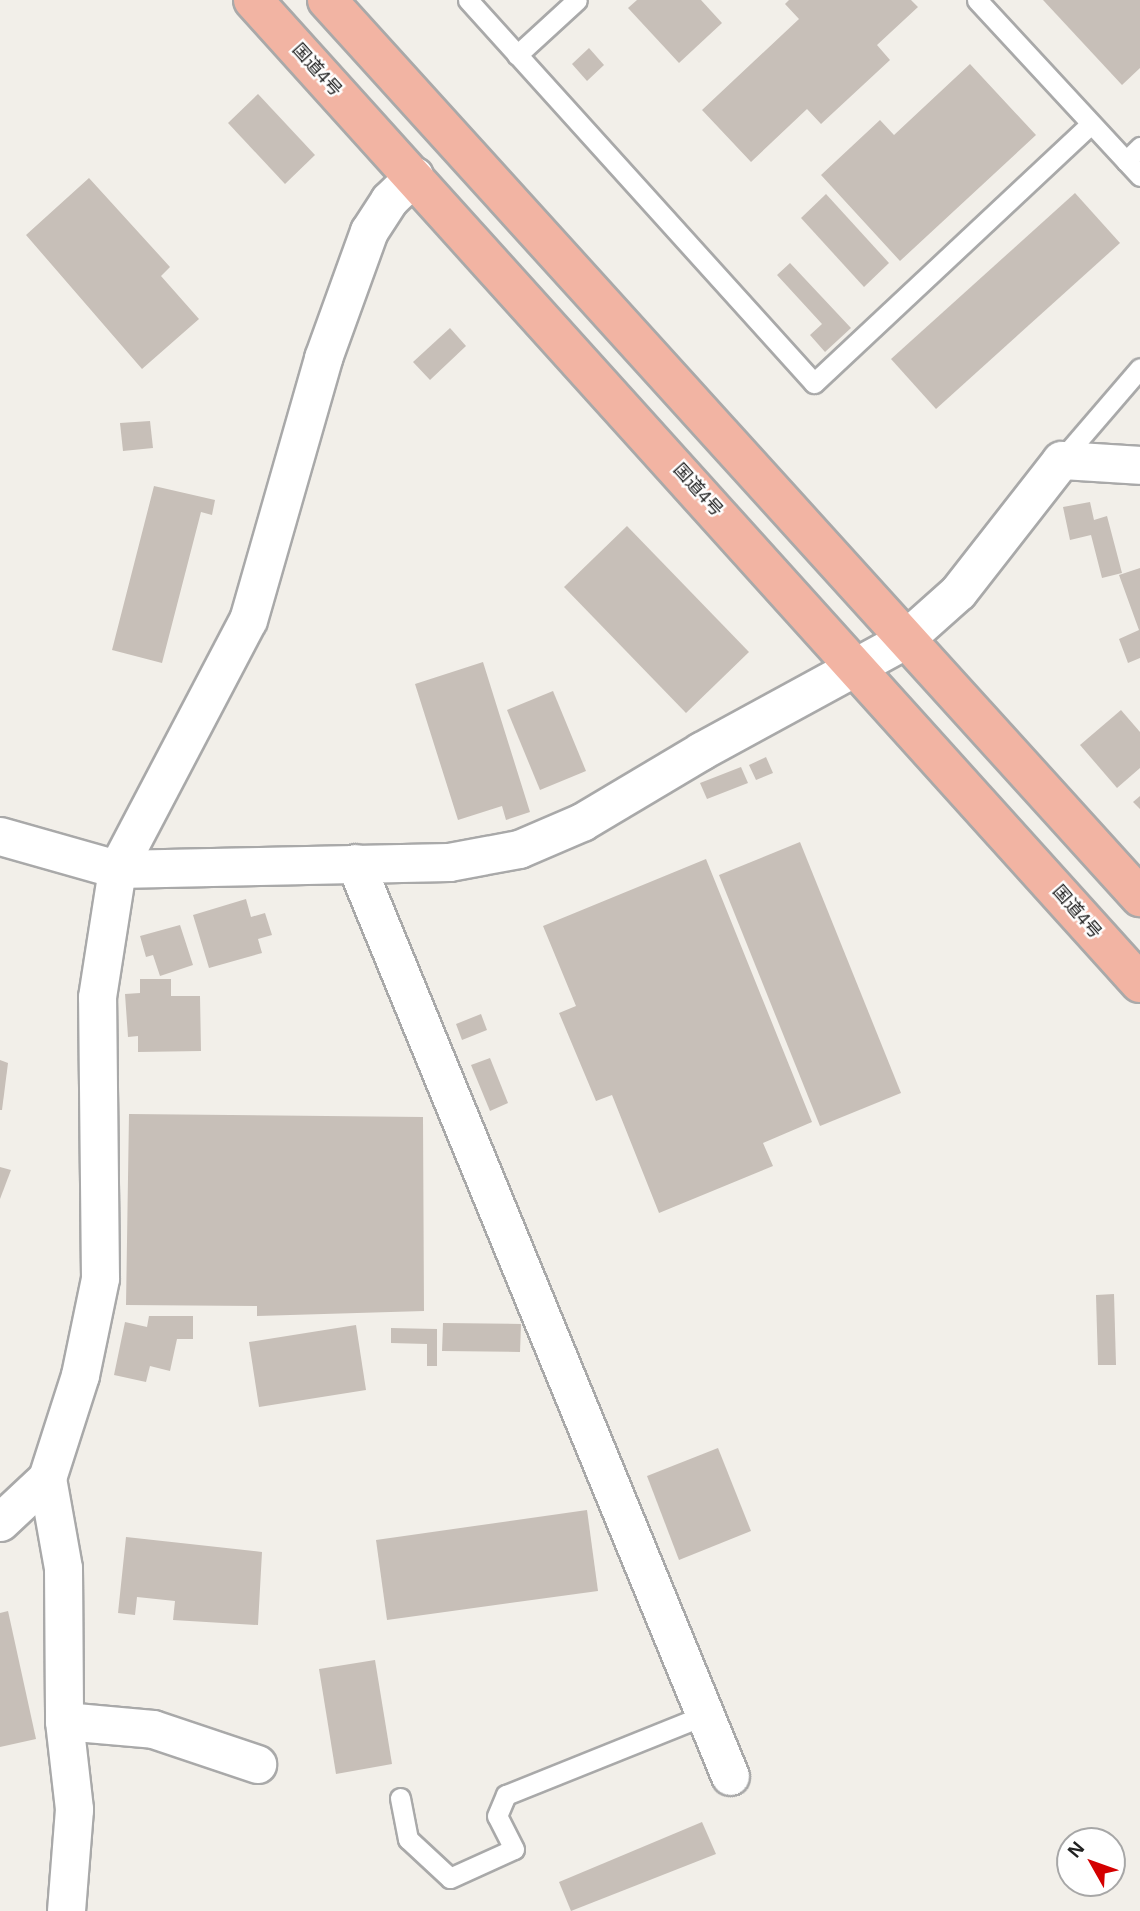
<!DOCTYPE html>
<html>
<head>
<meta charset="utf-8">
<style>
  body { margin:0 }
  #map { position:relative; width:1140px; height:1911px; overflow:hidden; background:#f2efe9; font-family:Arial,"Noto Sans JP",sans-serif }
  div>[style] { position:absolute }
  .building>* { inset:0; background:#c7bfb8 }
  .roads { filter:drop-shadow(2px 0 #a9a9a9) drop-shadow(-2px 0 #a9a9a9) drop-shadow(0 2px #a9a9a9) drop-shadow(0 -2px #a9a9a9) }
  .service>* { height:19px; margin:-9.5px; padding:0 9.5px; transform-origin:9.5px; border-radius:9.5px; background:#fff }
  .minor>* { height:37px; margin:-18.5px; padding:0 18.5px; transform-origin:18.5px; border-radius:18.5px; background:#fff }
  .trunk>* { height:38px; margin:-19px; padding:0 19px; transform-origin:19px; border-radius:19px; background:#f2b4a3 }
  span { translate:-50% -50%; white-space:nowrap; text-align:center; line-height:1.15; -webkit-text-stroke:5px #fff; paint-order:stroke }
  .street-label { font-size:18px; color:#222 }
  .north { position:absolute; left:1056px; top:1827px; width:70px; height:70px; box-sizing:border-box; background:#fff; border:2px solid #a7a7a7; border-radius:50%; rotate:310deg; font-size:19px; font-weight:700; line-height:28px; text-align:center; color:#222 }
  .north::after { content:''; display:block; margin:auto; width:24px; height:32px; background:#d40000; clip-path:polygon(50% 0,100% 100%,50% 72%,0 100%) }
</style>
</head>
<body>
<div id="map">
  <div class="building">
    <i style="clip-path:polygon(637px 0,701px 0,722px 23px,679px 63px,628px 8px)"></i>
    <i style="clip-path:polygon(789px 0,911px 0,918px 7px,877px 45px,890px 60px,821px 124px,807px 109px,751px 162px,702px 110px,799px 19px,785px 4px)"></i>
    <i style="clip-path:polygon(1043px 0,1140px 0,1140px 68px,1122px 85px)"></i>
    <i style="clip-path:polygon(589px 48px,604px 65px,587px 81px,572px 64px)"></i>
    <i style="clip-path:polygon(970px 64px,1036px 135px,900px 261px,821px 175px,880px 120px,894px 135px)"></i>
    <i style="clip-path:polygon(258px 94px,315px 155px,285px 184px,228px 123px)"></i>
    <i style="clip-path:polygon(89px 178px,170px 267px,161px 276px,199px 319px,142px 369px,26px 235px)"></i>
    <i style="clip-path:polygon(1075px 193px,1120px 243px,936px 409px,891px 359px)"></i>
    <i style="clip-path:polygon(826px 194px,889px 263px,864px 287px,801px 218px)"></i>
    <i style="clip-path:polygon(790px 263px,851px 328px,825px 352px,810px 335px,822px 324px,777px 275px)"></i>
    <i style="clip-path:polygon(450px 328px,466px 346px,430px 380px,413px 362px)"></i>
    <i style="clip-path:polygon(150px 421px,153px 448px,123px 451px,120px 423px)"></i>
    <i style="clip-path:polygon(154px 486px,215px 500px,212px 515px,201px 512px,162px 663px,112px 650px)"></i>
    <i style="clip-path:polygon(1090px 502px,1094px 520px,1107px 516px,1122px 573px,1102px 578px,1091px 535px,1070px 540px,1063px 507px)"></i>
    <i style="clip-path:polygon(627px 526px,749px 652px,686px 713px,564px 587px)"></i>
    <i style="clip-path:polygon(1140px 568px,1140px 658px,1128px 663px,1119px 639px,1139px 630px,1119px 575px)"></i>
    <i style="clip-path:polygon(483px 662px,530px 812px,506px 820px,502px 806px,458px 820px,415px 684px)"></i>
    <i style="clip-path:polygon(553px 691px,586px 771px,540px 790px,507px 710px)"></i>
    <i style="clip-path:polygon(1121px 710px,1140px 732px,1140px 768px,1117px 788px,1080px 745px)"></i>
    <i style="clip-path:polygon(766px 757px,773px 773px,756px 780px,749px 765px)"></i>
    <i style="clip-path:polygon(741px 767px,748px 783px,707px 799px,700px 783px)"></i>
    <i style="clip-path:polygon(1140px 796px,1140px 809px,1133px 802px)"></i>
    <i style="clip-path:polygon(800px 842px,901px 1093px,820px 1126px,719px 875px)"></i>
    <i style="clip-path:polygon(706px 859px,812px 1122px,763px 1143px,773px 1166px,659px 1213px,612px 1095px,596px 1101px,559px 1013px,576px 1006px,543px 926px)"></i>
    <i style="clip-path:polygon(246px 899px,251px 917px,265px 913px,272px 935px,258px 939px,262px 953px,209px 968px,193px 915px)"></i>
    <i style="clip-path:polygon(180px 925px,193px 965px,160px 976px,153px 955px,146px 957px,140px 936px)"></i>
    <i style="clip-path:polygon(140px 979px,171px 979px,171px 996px,200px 996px,201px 1051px,138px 1052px,138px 1036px,128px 1037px,125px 994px,140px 993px)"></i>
    <i style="clip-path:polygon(481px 1014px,487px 1030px,462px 1040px,456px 1024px)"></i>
    <i style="clip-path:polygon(490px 1058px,508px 1103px,490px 1111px,471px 1065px)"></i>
    <i style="clip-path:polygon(0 1060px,8px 1063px,2px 1110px,0 1110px)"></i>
    <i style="clip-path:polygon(129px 1114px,423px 1117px,424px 1311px,257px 1316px,257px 1306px,126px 1305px)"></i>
    <i style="clip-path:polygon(0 1167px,11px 1170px,0 1199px)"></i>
    <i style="clip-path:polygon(1114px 1294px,1116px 1365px,1098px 1365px,1096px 1295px)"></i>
    <i style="clip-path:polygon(149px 1316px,193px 1316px,193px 1339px,177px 1339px,170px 1371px,150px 1366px,146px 1382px,114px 1375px,125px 1322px,147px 1327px)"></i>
    <i style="clip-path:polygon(443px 1323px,521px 1324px,520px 1352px,442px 1351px)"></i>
    <i style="clip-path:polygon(356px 1325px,366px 1390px,259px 1407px,249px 1342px)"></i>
    <i style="clip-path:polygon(391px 1328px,437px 1329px,437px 1366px,427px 1366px,427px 1344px,391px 1343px)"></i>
    <i style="clip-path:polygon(718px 1448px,751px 1531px,679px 1560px,647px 1476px)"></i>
    <i style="clip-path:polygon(587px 1510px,598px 1591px,387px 1620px,376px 1540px)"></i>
    <i style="clip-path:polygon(126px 1537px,262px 1552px,258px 1625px,173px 1620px,175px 1601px,137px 1597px,135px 1615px,118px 1613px)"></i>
    <i style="clip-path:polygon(8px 1611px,36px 1739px,0 1747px,0 1613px)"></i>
    <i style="clip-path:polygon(375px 1660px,392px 1764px,336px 1774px,319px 1669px)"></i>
    <i style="clip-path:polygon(702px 1822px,716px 1854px,571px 1911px,559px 1882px)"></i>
  </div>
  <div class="roads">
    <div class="service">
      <i style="left:468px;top:0;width:516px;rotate:47.91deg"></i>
      <i style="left:814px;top:383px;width:379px;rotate:-43.1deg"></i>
      <i style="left:977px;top:0;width:240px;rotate:47.2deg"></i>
      <i style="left:517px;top:55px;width:81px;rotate:-42.5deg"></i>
      <i style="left:1126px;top:161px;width:20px;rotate:-45deg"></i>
      <i style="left:1061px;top:460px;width:121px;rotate:-49.3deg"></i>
      <i style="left:400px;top:1798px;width:42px;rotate:79deg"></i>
      <i style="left:408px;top:1839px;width:57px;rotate:42.9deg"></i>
      <i style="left:450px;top:1878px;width:70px;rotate:-24.4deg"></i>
      <i style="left:514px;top:1849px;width:37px;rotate:-117deg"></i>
      <i style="left:497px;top:1816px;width:23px;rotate:-67deg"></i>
      <i style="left:506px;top:1795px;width:214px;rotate:-21.9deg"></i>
    </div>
    <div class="minor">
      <i style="left:0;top:836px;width:122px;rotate:15.8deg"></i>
      <i style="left:117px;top:869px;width:332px;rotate:-1.2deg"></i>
      <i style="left:449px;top:862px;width:71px;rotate:-10.5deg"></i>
      <i style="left:519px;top:849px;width:69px;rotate:-23.2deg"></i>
      <i style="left:582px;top:822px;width:139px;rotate:-30.8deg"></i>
      <i style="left:701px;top:751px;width:230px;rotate:-28.6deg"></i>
      <i style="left:903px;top:641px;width:74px;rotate:-41.7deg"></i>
      <i style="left:958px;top:592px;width:167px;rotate:-52deg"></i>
      <i style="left:1061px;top:460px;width:79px;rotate:3.6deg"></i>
      <i style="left:355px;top:863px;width:987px;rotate:67.67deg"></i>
      <i style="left:47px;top:1478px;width:91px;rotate:79.9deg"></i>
      <i style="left:63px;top:1568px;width:153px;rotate:89.6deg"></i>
      <i style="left:64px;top:1721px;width:89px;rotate:83.5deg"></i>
      <i style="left:74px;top:1809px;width:102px;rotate:94.5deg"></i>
      <i style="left:0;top:1522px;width:64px;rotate:-43.1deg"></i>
      <i style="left:47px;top:1478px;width:108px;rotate:-72.2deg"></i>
      <i style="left:80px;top:1375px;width:99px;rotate:-78.3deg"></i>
      <i style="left:100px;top:1278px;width:281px;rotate:-90.6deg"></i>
      <i style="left:97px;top:997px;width:130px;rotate:-81.1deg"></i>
      <i style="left:117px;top:869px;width:281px;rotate:-62.3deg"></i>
      <i style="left:248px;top:620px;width:273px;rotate:-74deg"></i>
      <i style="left:323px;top:358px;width:135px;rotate:-70.1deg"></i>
      <i style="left:369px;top:231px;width:37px;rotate:-57deg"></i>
      <i style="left:389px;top:200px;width:35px;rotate:-44deg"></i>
      <i style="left:64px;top:1721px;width:89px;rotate:5.1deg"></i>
      <i style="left:153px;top:1729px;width:110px;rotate:18.6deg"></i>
    </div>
    <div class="trunk">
      <i style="left:253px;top:0;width:1324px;rotate:47.94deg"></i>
      <i style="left:327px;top:0;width:1211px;rotate:47.81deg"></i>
    </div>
  </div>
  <div class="street-label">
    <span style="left:317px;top:70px;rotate:48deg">国道4号</span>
    <span style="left:698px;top:490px;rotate:48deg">国道4号</span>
    <span style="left:1077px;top:912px;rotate:49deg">国道4号</span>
  </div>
  <div class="north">N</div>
</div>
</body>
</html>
